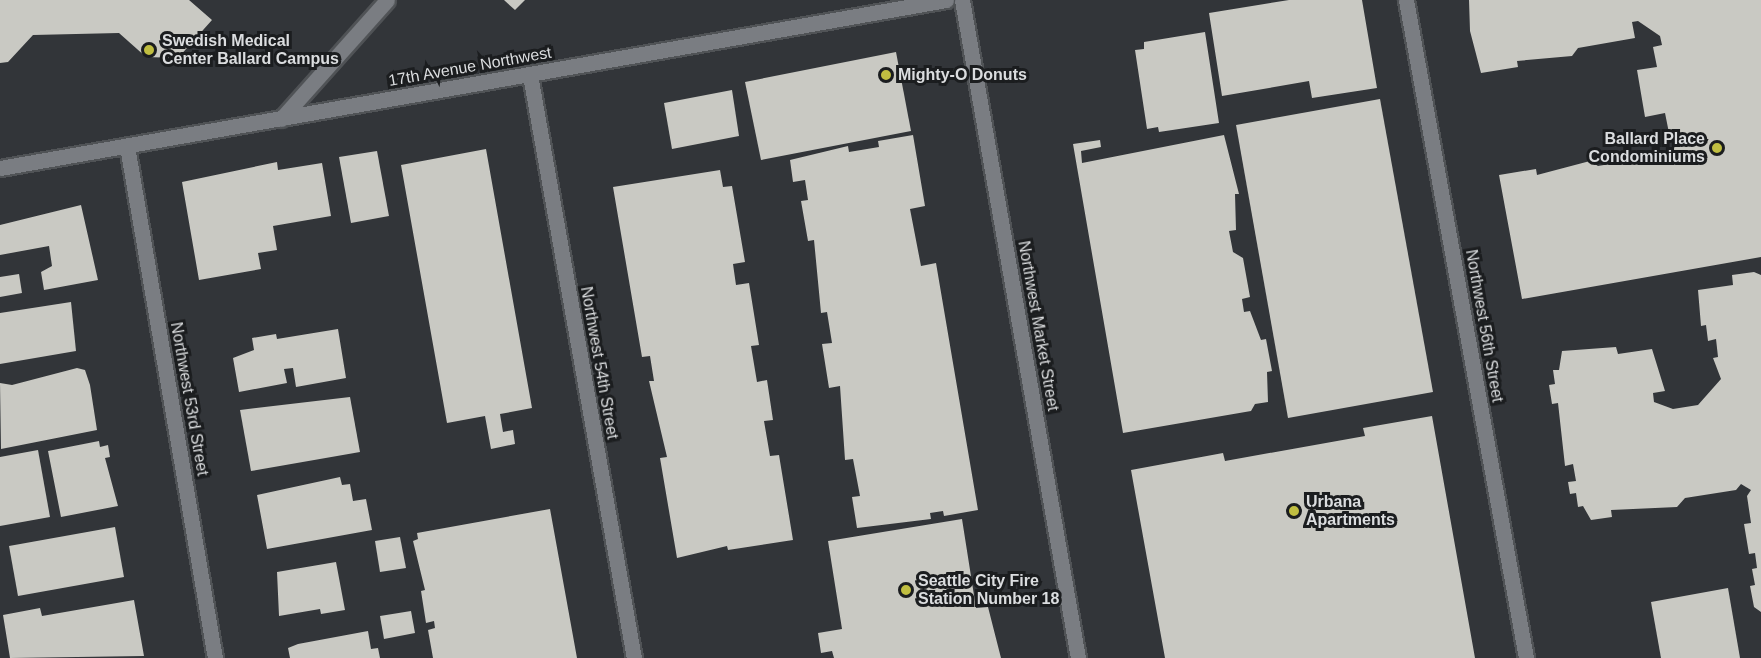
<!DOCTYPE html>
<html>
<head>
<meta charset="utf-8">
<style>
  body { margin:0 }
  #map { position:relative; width:1761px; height:658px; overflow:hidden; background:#323539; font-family:Helvetica,sans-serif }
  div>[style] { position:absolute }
  .building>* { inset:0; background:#c9c9c3 }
  .roads { filter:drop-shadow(2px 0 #505356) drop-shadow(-2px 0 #505356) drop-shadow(0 2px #505356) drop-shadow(0 -2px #505356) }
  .street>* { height:15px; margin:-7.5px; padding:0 7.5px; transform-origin:7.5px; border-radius:7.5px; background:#7a7d82 }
  .secondary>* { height:15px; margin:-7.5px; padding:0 7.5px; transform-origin:7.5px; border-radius:7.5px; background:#7a7d82 }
  .dots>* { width:16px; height:16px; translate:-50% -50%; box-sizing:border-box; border:3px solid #1b1d1f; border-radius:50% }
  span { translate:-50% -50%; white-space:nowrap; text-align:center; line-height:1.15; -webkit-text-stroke:6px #1b1d1f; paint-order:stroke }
  .poi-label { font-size:16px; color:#dbdddf; font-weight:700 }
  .left { translate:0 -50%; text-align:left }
  .right { translate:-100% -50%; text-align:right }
  .street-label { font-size:16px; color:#dbdddf }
</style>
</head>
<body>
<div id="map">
  <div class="building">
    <i style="clip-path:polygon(0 0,189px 0,212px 20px,178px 58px,146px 57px,119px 33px,33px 35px,8px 62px,0 63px)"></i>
    <i style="clip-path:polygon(504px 0,525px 0,515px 10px)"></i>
    <i style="clip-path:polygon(1289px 0,1362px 0,1377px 88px,1312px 98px,1309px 81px,1222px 96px,1209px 13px)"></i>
    <i style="clip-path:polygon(1469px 0,1761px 0,1761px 257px,1522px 299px,1499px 175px,1536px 169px,1537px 175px,1590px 161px,1598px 166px,1656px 156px,1657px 164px,1663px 163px,1679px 141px,1677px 132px,1669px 133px,1665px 113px,1645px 117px,1637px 70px,1657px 67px,1653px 47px,1662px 45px,1660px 36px,1638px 21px,1632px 22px,1635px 38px,1578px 48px,1572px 56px,1517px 61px,1518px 67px,1481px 73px,1470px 31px)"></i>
    <i style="clip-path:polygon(1205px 32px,1219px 123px,1159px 132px,1158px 127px,1147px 129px,1135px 50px,1144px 49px,1144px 42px)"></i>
    <i style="clip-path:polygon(896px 52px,911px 131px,761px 160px,745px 82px)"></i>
    <i style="clip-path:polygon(732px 90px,739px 136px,672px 149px,664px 103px)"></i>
    <i style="clip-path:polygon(1380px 99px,1433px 392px,1288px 418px,1236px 125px)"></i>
    <i style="clip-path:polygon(913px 135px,925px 206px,910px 209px,921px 266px,936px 263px,978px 510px,944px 516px,943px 511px,930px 513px,931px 519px,857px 528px,852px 497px,860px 496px,853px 459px,845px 460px,840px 386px,829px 388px,822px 344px,832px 343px,827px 312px,821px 313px,814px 240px,808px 241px,801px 201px,808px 200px,805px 180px,793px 182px,790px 160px,848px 146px,849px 152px,879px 147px,878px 141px)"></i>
    <i style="clip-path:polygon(1224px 135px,1239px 194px,1235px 194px,1236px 230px,1229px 231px,1233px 252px,1243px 258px,1250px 297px,1242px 299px,1244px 312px,1250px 311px,1261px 340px,1266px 339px,1272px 371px,1267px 372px,1268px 402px,1255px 404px,1251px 411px,1123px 433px,1073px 144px,1100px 140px,1101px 147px,1081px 151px,1082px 163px)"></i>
    <i style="clip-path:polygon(486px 149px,532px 408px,500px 414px,503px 432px,513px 430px,515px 444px,491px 449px,485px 416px,447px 423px,401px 165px)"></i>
    <i style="clip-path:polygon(377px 151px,389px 216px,351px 223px,339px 157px)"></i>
    <i style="clip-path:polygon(277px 162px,278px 170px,322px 163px,331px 216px,273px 226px,277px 250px,258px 253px,261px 269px,199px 280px,182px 182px)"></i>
    <i style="clip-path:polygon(720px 170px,723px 187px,732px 186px,745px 262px,733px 264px,736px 285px,749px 283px,759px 345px,751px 346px,757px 382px,767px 380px,773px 420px,764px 421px,770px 456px,779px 455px,793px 540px,728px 550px,727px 546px,677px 558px,660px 458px,667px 457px,649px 381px,654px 381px,650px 356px,642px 357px,613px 187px)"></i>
    <i style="clip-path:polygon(81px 205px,98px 280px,44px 290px,41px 272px,52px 266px,49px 246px,0 255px,0 225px)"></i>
    <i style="clip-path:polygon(1754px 272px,1761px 275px,1761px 612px,1754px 607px,1750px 586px,1755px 585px,1752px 569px,1757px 568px,1755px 553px,1749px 554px,1744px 524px,1751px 523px,1747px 496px,1751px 490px,1741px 484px,1736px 490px,1685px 498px,1677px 507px,1611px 510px,1612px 517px,1591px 520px,1583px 506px,1578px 507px,1576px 493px,1570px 494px,1568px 482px,1576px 481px,1573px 464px,1565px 466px,1558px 403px,1552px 404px,1549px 385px,1555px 384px,1553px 370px,1559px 370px,1562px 351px,1616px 347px,1618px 354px,1652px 349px,1665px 391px,1653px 393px,1654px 402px,1673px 409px,1698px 405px,1721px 379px,1713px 358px,1718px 357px,1716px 339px,1708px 341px,1706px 325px,1701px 326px,1698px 290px,1733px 285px,1732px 275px)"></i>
    <i style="clip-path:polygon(19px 274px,22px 293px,0 297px,0 277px)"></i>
    <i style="clip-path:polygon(71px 302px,76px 351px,0 364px,0 313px)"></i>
    <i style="clip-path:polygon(338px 329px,346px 378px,296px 387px,293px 368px,284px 369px,287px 383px,239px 392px,233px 358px,254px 350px,252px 338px,276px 334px,277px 339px)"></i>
    <i style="clip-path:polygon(77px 368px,85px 370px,90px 385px,97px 430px,1px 449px,0 383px,12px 385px)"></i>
    <i style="clip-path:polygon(350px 397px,360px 452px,251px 471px,240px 410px)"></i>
    <i style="clip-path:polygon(1432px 416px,1475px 658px,1165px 658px,1131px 470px,1223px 453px,1225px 461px,1365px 436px,1363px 428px)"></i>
    <i style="clip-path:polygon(99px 441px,100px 447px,108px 445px,110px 457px,105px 458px,118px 506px,61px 517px,48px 451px)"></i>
    <i style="clip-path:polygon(38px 450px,50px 517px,0 526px,0 457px)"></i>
    <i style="clip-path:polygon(340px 477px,342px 485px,350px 484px,353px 501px,366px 499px,372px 530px,267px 549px,257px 495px)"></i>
    <i style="clip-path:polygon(550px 509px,577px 658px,433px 658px,428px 630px,435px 628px,434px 621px,426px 623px,421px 591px,425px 590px,413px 541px,418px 539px,417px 533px)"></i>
    <i style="clip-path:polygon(962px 519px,976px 608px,988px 607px,1001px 658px,834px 658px,832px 651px,821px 653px,818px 633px,842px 629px,828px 541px)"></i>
    <i style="clip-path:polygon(115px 527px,124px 577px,18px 596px,9px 546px)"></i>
    <i style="clip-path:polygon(400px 537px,406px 568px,380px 572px,375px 541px)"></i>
    <i style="clip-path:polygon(336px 562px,345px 610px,321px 614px,320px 609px,279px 616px,277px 572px)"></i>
    <i style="clip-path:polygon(1728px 588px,1740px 658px,1661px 658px,1651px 602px)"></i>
    <i style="clip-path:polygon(134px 600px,144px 656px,10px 658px,3px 615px,40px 608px,42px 616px)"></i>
    <i style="clip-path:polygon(411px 611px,415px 633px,384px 639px,380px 616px)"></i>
    <i style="clip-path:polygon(368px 631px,371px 649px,378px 648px,380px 658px,290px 658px,288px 648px,298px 644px)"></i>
  </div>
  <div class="roads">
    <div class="street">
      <i style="left:1406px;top:0;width:669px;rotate:79.66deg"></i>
      <i style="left:530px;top:75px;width:592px;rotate:79.89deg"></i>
      <i style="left:281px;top:119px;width:159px;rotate:-48.3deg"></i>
      <i style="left:127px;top:146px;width:520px;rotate:80.25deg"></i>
      <i style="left:0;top:168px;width:961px;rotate:-10.07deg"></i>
    </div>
    <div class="secondary">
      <i style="left:962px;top:0;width:668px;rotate:80deg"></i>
    </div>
  </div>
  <div class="dots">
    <i style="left:149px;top:50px;background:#c0be41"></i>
    <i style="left:886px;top:75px;background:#c0be41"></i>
    <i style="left:1717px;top:148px;background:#c0be41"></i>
    <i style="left:1294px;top:511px;background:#c0be41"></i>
    <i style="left:906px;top:590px;background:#c0be41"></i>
  </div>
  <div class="poi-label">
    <span class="left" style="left:162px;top:50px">Swedish Medical<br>Center Ballard Campus</span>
    <span class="left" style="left:898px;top:75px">Mighty-O Donuts</span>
    <span class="right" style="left:1705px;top:148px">Ballard Place<br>Condominiums</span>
    <span class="left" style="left:1306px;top:511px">Urbana<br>Apartments</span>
    <span class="left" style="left:918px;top:590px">Seattle City Fire<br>Station Number 18</span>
  </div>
  <div class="street-label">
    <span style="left:470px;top:67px;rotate:-10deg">17th Avenue Northwest</span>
    <span style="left:1038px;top:326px;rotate:80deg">Northwest Market Street</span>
    <span style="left:1484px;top:326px;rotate:80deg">Northwest 56th Street</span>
    <span style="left:599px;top:363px;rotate:80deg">Northwest 54th Street</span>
    <span style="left:189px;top:399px;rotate:80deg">Northwest 53rd Street</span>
  </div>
</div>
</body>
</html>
